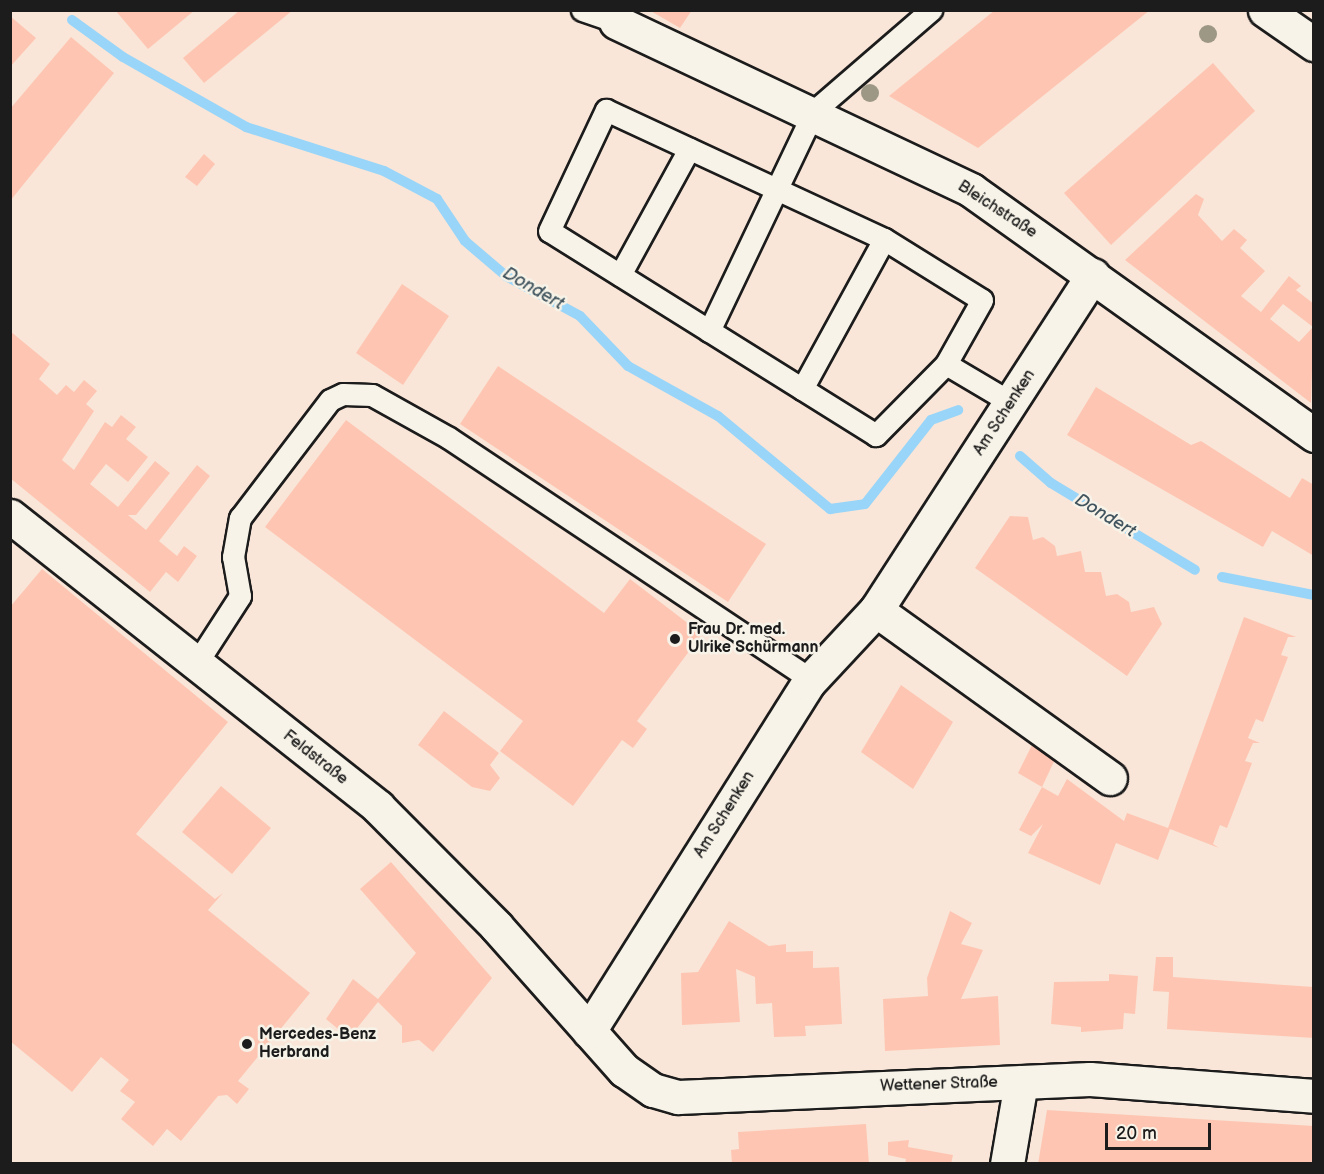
<!DOCTYPE html>
<html>
<head>
<meta charset="utf-8">
<style>
  body { margin:0 }
  #map { position:relative; width:1324px; height:1174px; overflow:hidden; background:#f9e6d8; font-family:"Balsamiq Sans",sans-serif }
  div>[style] { position:absolute }
  .stream>* { height:10px; margin:-5px; padding:0 5px; transform-origin:5px; border-radius:5px; background:#98d5f9 }
  .building>* { inset:0; background:#fec6b2 }
  .roads { filter:drop-shadow(2px 0 #1c1c1c) drop-shadow(-2px 0 #1c1c1c) drop-shadow(0 2px #1c1c1c) drop-shadow(0 -2px #1c1c1c) }
  .lane>* { height:21px; margin:-10.5px; padding:0 10.5px; transform-origin:10.5px; border-radius:10.5px; background:#f7f3e8 }
  .street>* { height:33px; margin:-16.5px; padding:0 16.5px; transform-origin:16.5px; border-radius:16.5px; background:#f7f3e8 }
  .trees>* { width:18px; height:18px; margin:-9px; border-radius:50%; background:#9d9886 }
  .dots>* { width:16px; height:16px; translate:-50% -50%; box-sizing:border-box; border:3px solid #f7f3e8; border-radius:50% }
  span { translate:-50% -50%; white-space:nowrap; text-align:center; line-height:1.15; -webkit-text-stroke:5px #f7f3e8; paint-order:stroke }
  .street-label { font-size:16px; color:#1c1c1c }
  .poi-label { font-size:16px; color:#1c1c1c; font-weight:700 }
  .left { translate:0 -50%; text-align:left }
  .water-label { font-size:18px; color:#41545e; font-style:italic }
  .frame { position:absolute; inset:0; border:12px solid #1c1c1c; pointer-events:none }
  .scale { position:absolute; left:1105px; top:1123px; width:106px; height:27px; box-sizing:border-box; border:3px solid #1c1c1c; border-top:0; padding-left:8px; font-size:18px; line-height:21px; white-space:nowrap; color:#1c1c1c; -webkit-text-stroke:4px #f7f3e8; paint-order:stroke }
</style>
</head>
<body>
<div id="map">
  <div class="stream">
    <i style="left:72px;top:20px;width:63px;rotate:36deg"></i>
    <i style="left:123px;top:57px;width:142px;rotate:29.6deg"></i>
    <i style="left:246px;top:127px;width:145px;rotate:17.7deg"></i>
    <i style="left:384px;top:171px;width:60px;rotate:27.8deg"></i>
    <i style="left:437px;top:199px;width:50px;rotate:56.3deg"></i>
    <i style="left:465px;top:241px;width:54px;rotate:40.5deg"></i>
    <i style="left:506px;top:276px;width:84px;rotate:28.4deg"></i>
    <i style="left:580px;top:316px;width:69px;rotate:46.2deg"></i>
    <i style="left:628px;top:366px;width:103px;rotate:29.1deg"></i>
    <i style="left:718px;top:416px;width:146px;rotate:39.7deg"></i>
    <i style="left:830px;top:509px;width:35px;rotate:-8deg"></i>
    <i style="left:865px;top:504px;width:107px;rotate:-51.8deg"></i>
    <i style="left:931px;top:420px;width:29px;rotate:-20deg"></i>
    <i style="left:1020px;top:456px;width:41px;rotate:41.1deg"></i>
    <i style="left:1051px;top:483px;width:168px;rotate:31.1deg"></i>
    <i style="left:1222px;top:577px;width:94px;rotate:11.1deg"></i>
  </div>
  <div class="building">
    <i style="clip-path:polygon(115px 10px,195px 10px,148px 49px)"></i>
    <i style="clip-path:polygon(240px 10px,293px 10px,204px 83px,183px 58px)"></i>
    <i style="clip-path:polygon(649px 10px,692px 10px,680px 28px)"></i>
    <i style="clip-path:polygon(995px 10px,1150px 10px,978px 148px,889px 96px)"></i>
    <i style="clip-path:polygon(10px 16px,36px 38px,10px 67px)"></i>
    <i style="clip-path:polygon(71px 37px,114px 73px,10px 201px,10px 109px)"></i>
    <i style="clip-path:polygon(1213px 63px,1255px 111px,1111px 245px,1064px 193px)"></i>
    <i style="clip-path:polygon(204px 154px,215px 164px,197px 186px,185px 177px)"></i>
    <i style="clip-path:polygon(evenodd,1196px 194px,1204px 199px,1198px 215px,1222px 241px,1234px 229px,1247px 240px,1240px 248px,1265px 271px,1241px 296px,1261px 312px,1289px 276px,1301px 286px,1296px 290px,1314px 304px,1311px 403px,1125px 260px,1196px 194px,1283px 304px,1313px 327px,1299px 342px,1270px 319px,1283px 304px)"></i>
    <i style="clip-path:polygon(402px 284px,449px 316px,403px 385px,356px 353px)"></i>
    <i style="clip-path:polygon(10px 331px,50px 364px,39px 379px,57px 395px,66px 385px,74px 392px,84px 380px,97px 391px,86px 404px,94px 411px,62px 460px,74px 470px,105px 422px,112px 427px,121px 415px,136px 427px,126px 439px,148px 457px,128px 482px,106px 464px,90px 484px,118px 507px,155px 461px,170px 473px,136px 515px,128px 515px,146px 530px,197px 465px,210px 476px,159px 541px,177px 556px,184px 546px,197px 556px,178px 582px,166px 572px,150px 592px,10px 478px)"></i>
    <i style="clip-path:polygon(498px 366px,766px 544px,728px 602px,460px 424px)"></i>
    <i style="clip-path:polygon(1096px 387px,1191px 445px,1201px 441px,1290px 498px,1302px 478px,1314px 485px,1314px 556px,1272px 531px,1263px 547px,1067px 435px)"></i>
    <i style="clip-path:polygon(346px 420px,604px 613px,630px 579px,702px 634px,637px 721px,647px 729px,633px 748px,622px 740px,573px 806px,500px 751px,523px 721px,265px 527px)"></i>
    <i style="clip-path:polygon(1010px 516px,1028px 517px,1033px 540px,1043px 537px,1055px 546px,1057px 556px,1081px 551px,1085px 572px,1101px 572px,1106px 596px,1117px 594px,1129px 602px,1131px 612px,1154px 607px,1162px 624px,1127px 676px,975px 568px)"></i>
    <i style="clip-path:polygon(42px 569px,228px 722px,136px 834px,215px 899px,223px 893px,208px 910px,310px 993px,238px 1081px,249px 1089px,237px 1104px,227px 1095px,218px 1096px,181px 1141px,167px 1129px,153px 1146px,121px 1119px,135px 1102px,120px 1091px,129px 1080px,101px 1057px,72px 1092px,10px 1041px,10px 607px)"></i>
    <i style="clip-path:polygon(1244px 617px,1296px 637px,1288px 637px,1281px 655px,1288px 657px,1263px 722px,1256px 719px,1248px 738px,1260px 743px,1253px 743px,1245px 761px,1252px 763px,1227px 828px,1220px 825px,1213px 844px,1219px 848px,1170px 829px,1158px 860px,1116px 843px,1100px 885px,1028px 853px,1043px 824px,1031px 836px,1019px 830px,1042px 787px,1058px 796px,1067px 779px,1124px 821px,1127px 813px,1168px 828px)"></i>
    <i style="clip-path:polygon(901px 685px,953px 722px,913px 789px,861px 752px)"></i>
    <i style="clip-path:polygon(444px 711px,499px 753px,490px 765px,500px 778px,490px 791px,472px 787px,418px 745px)"></i>
    <i style="clip-path:polygon(1035px 739px,1058px 753px,1042px 787px,1018px 773px)"></i>
    <i style="clip-path:polygon(221px 786px,271px 828px,232px 874px,182px 832px)"></i>
    <i style="clip-path:polygon(391px 862px,492px 978px,433px 1052px,419px 1040px,402px 1043px,402px 1026px,378px 1002px,349px 1038px,326px 1019px,353px 979px,378px 999px,416px 953px,360px 889px)"></i>
    <i style="clip-path:polygon(950px 911px,972px 923px,961px 944px,983px 950px,961px 999px,998px 996px,1000px 1045px,885px 1051px,883px 999px,928px 996px,927px 978px)"></i>
    <i style="clip-path:polygon(729px 921px,769px 946px,786px 944px,786px 952px,813px 951px,813px 968px,839px 967px,842px 1024px,805px 1026px,806px 1036px,774px 1037px,772px 1003px,756px 1004px,755px 977px,736px 969px,740px 1022px,682px 1025px,681px 973px,698px 972px)"></i>
    <i style="clip-path:polygon(1156px 957px,1173px 957px,1173px 977px,1314px 987px,1314px 1038px,1167px 1029px,1169px 992px,1153px 991px)"></i>
    <i style="clip-path:polygon(1109px 974px,1138px 976px,1135px 1014px,1124px 1013px,1123px 1029px,1081px 1032px,1081px 1027px,1051px 1024px,1054px 982px,1109px 981px)"></i>
    <i style="clip-path:polygon(1047px 1110px,1314px 1126px,1314px 1164px,1038px 1164px)"></i>
    <i style="clip-path:polygon(866px 1124px,869px 1164px,732px 1164px,731px 1150px,739px 1149px,738px 1132px)"></i>
    <i style="clip-path:polygon(909px 1140px,908px 1147px,953px 1155px,951px 1164px,905px 1164px,906px 1159px,888px 1155px,888px 1142px)"></i>
  </div>
  <div class="roads">
    <div class="lane">
      <i style="left:582px;top:10px;width:36px;rotate:19deg"></i>
      <i style="left:620px;top:275px;width:144px;rotate:-61.3deg"></i>
      <i style="left:709px;top:331px;width:244px;rotate:-64.5deg"></i>
      <i style="left:814px;top:111px;width:155px;rotate:-40.8deg"></i>
      <i style="left:946px;top:364px;width:100px;rotate:134.6deg"></i>
      <i style="left:876px;top:435px;width:385px;rotate:-148deg"></i>
      <i style="left:549px;top:231px;width:134px;rotate:-64.8deg"></i>
      <i style="left:606px;top:110px;width:306px;rotate:24.9deg"></i>
      <i style="left:884px;top:239px;width:115px;rotate:31.9deg"></i>
      <i style="left:982px;top:300px;width:73px;rotate:119.4deg"></i>
      <i style="left:946px;top:364px;width:77px;rotate:30.6deg"></i>
      <i style="left:802px;top:389px;width:171px;rotate:-61.3deg"></i>
      <i style="left:196px;top:664px;width:81px;rotate:-57.1deg"></i>
      <i style="left:240px;top:596px;width:40px;rotate:-100deg"></i>
      <i style="left:233px;top:557px;width:40px;rotate:-80deg"></i>
      <i style="left:240px;top:518px;width:148px;rotate:-52.7deg"></i>
      <i style="left:330px;top:400px;width:14px;rotate:-25deg"></i>
      <i style="left:343px;top:394px;width:29px;rotate:2deg"></i>
      <i style="left:372px;top:395px;width:88px;rotate:29.2deg"></i>
      <i style="left:449px;top:438px;width:436px;rotate:33.7deg"></i>
    </div>
    <div class="street">
      <i style="left:1265px;top:10px;width:60px;rotate:34.8deg"></i>
      <i style="left:616px;top:22px;width:393px;rotate:25.3deg"></i>
      <i style="left:971px;top:190px;width:422px;rotate:35.5deg"></i>
      <i style="left:10px;top:516px;width:469px;rotate:38.3deg"></i>
      <i style="left:378px;top:807px;width:168px;rotate:45.2deg"></i>
      <i style="left:496px;top:926px;width:193px;rotate:48.4deg"></i>
      <i style="left:624px;top:1070px;width:35px;rotate:35deg"></i>
      <i style="left:653px;top:1090px;width:26px;rotate:16deg"></i>
      <i style="left:678px;top:1097px;width:412px;rotate:-2.5deg"></i>
      <i style="left:1090px;top:1079px;width:225px;rotate:4.3deg"></i>
      <i style="left:876px;top:610px;width:288px;rotate:35.7deg"></i>
      <i style="left:589px;top:1031px;width:411px;rotate:-57.8deg"></i>
      <i style="left:808px;top:683px;width:100px;rotate:-47deg"></i>
      <i style="left:876px;top:610px;width:399px;rotate:-57.1deg"></i>
      <i style="left:1007px;top:1164px;width:83px;rotate:-80.3deg"></i>
    </div>
  </div>
  <div class="trees">
    <i style="left:1208px;top:34px"></i>
    <i style="left:870px;top:93px"></i>
  </div>
  <div class="dots">
    <i style="left:675px;top:639px;background:#1c1c1c"></i>
    <i style="left:247px;top:1044px;background:#1c1c1c"></i>
  </div>
  <div class="street-label">
    <span style="left:997px;top:210px;rotate:33deg">Bleichstraße</span>
    <span style="left:1005px;top:413px;rotate:-57deg">Am Schenken</span>
    <span style="left:315px;top:758px;rotate:38deg">Feldstraße</span>
    <span style="left:725px;top:815px;rotate:-58deg">Am Schenken</span>
    <span style="left:939px;top:1085px;rotate:-2deg">Wettener Straße</span>
  </div>
  <div class="poi-label">
    <span class="left" style="left:688px;top:639px">Frau Dr. med.<br>Ulrike Schürmann</span>
    <span class="left" style="left:259px;top:1044px">Mercedes-Benz<br>Herbrand</span>
  </div>
  <div class="water-label">
    <span style="left:533px;top:289px;rotate:30deg">Dondert</span>
    <span style="left:1105px;top:516px;rotate:31deg">Dondert</span>
  </div>
  <div class="frame"></div>
  <div class="scale">20 m</div>
</div>
</body>
</html>
